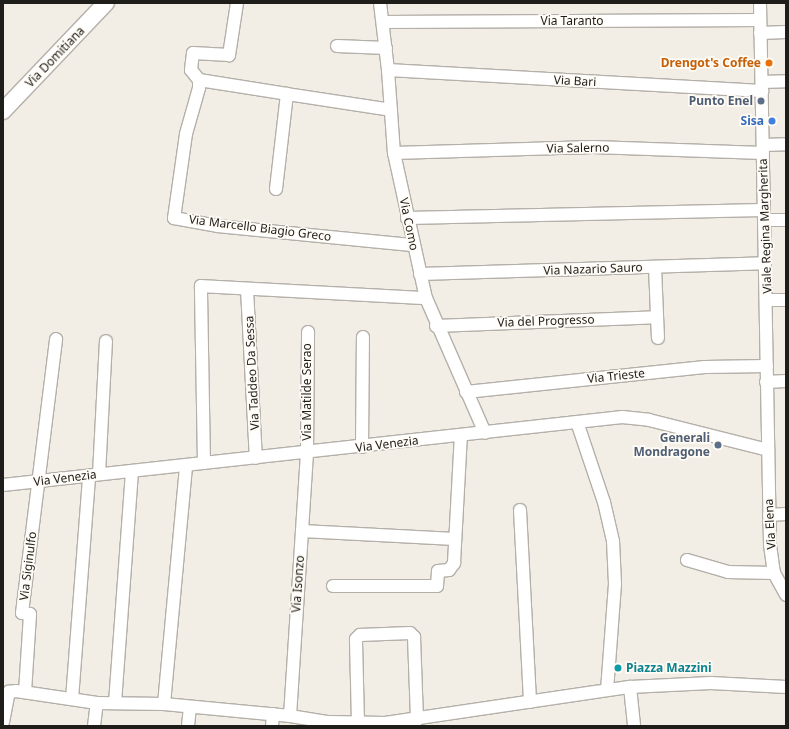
<!DOCTYPE html>
<html>
<head>
<meta charset="utf-8">
<style>
  body { margin:0 }
  #map { position:relative; width:789px; height:729px; overflow:hidden; background:#f2eee6; font-family:"Noto Sans",sans-serif }
  div>[style] { position:absolute }
  .roads { filter:drop-shadow(1px 0 #b4b0a9) drop-shadow(-1px 0 #b4b0a9) drop-shadow(0 1px #b4b0a9) drop-shadow(0 -1px #b4b0a9) }
  .minor>* { height:12px; margin:-6px; padding:0 6px; transform-origin:6px; border-radius:6px; background:#fff }
  .major>* { height:16px; margin:-8px; padding:0 8px; transform-origin:8px; border-radius:8px; background:#fff }
  .dots>* { width:11px; height:11px; translate:-50% -50%; box-sizing:border-box; border:2px solid #fffbf5; border-radius:50% }
  span { translate:-50% -50%; white-space:nowrap; text-align:center; line-height:1.15; -webkit-text-stroke:3.5px #fffbf5; paint-order:stroke }
  .street-label { font-size:12px; color:#1e1d1a }
  .food-label { font-size:12px; color:#c56008; font-weight:700 }
  .right { translate:-100% -50%; text-align:right }
  .service-label { font-size:12px; color:#4e5e75; font-weight:700 }
  .shop-label { font-size:12px; color:#366cbe; font-weight:700 }
  .culture-label { font-size:12px; color:#0d838f; font-weight:700 }
  .left { translate:0 -50%; text-align:left }
  .frame { position:absolute; inset:0; border:4px solid #1e1d1a; pointer-events:none }
</style>
</head>
<body>
<div id="map">
  <div class="roads">
    <div class="minor">
      <i style="left:237px;top:3px;width:53px;rotate:98.7deg"></i>
      <i style="left:229px;top:55px;width:36px;rotate:-177deg"></i>
      <i style="left:193px;top:53px;width:17px;rotate:97deg"></i>
      <i style="left:191px;top:70px;width:13px;rotate:51deg"></i>
      <i style="left:199px;top:80px;width:8px;rotate:90deg"></i>
      <i style="left:199px;top:88px;width:48px;rotate:105.8deg"></i>
      <i style="left:186px;top:134px;width:85px;rotate:98.1deg"></i>
      <i style="left:174px;top:218px;width:45px;rotate:10.3deg"></i>
      <i style="left:218px;top:226px;width:196px;rotate:5.6deg"></i>
      <i style="left:380px;top:3px;width:67px;rotate:83.2deg"></i>
      <i style="left:388px;top:70px;width:83px;rotate:85.9deg"></i>
      <i style="left:394px;top:153px;width:148px;rotate:77.6deg"></i>
      <i style="left:426px;top:298px;width:147px;rotate:66.4deg"></i>
      <i style="left:760px;top:3px;width:542px;rotate:88.94deg"></i>
      <i style="left:770px;top:545px;width:28px;rotate:82deg"></i>
      <i style="left:774px;top:573px;width:25px;rotate:61deg"></i>
      <i style="left:384px;top:22px;width:376px;rotate:-0.3deg"></i>
      <i style="left:760px;top:33px;width:26px;rotate:-2deg"></i>
      <i style="left:337px;top:46px;width:49px;rotate:2.3deg"></i>
      <i style="left:388px;top:70px;width:375px;rotate:3.2deg"></i>
      <i style="left:199px;top:80px;width:89px;rotate:9deg"></i>
      <i style="left:762px;top:82px;width:24px;rotate:-2deg"></i>
      <i style="left:763px;top:145px;width:23px;rotate:-2deg"></i>
      <i style="left:394px;top:153px;width:199px;rotate:-1.7deg"></i>
      <i style="left:593px;top:147px;width:170px;rotate:2deg"></i>
      <i style="left:276px;top:189px;width:96px;rotate:-83.4deg"></i>
      <i style="left:287px;top:94px;width:105px;rotate:8.7deg"></i>
      <i style="left:407px;top:218px;width:356px;rotate:-1.3deg"></i>
      <i style="left:764px;top:220px;width:22px"></i>
      <i style="left:655px;top:267px;width:71px;rotate:87.6deg"></i>
      <i style="left:420px;top:274px;width:345px;rotate:-1.8deg"></i>
      <i style="left:247px;top:289px;width:169px;rotate:87deg"></i>
      <i style="left:767px;top:300px;width:19px"></i>
      <i style="left:436px;top:326px;width:220px;rotate:-2.3deg"></i>
      <i style="left:766px;top:382px;width:20px;rotate:-3deg"></i>
      <i style="left:466px;top:392px;width:240px;rotate:-6deg"></i>
      <i style="left:705px;top:367px;width:62px;rotate:-0.9deg"></i>
      <i style="left:577px;top:422px;width:84px;rotate:71.4deg"></i>
      <i style="left:604px;top:502px;width:40px;rotate:77deg"></i>
      <i style="left:613px;top:541px;width:43px;rotate:87.3deg"></i>
      <i style="left:615px;top:584px;width:106px;rotate:94.3deg"></i>
      <i style="left:362px;top:447px;width:110px;rotate:-89.5deg"></i>
      <i style="left:204px;top:463px;width:177px;rotate:-91deg"></i>
      <i style="left:201px;top:286px;width:225px;rotate:3.1deg"></i>
      <i style="left:99px;top:474px;width:133px;rotate:-87deg"></i>
      <i style="left:3px;top:485px;width:623px;rotate:-6.27deg"></i>
      <i style="left:622px;top:417px;width:27px;rotate:6deg"></i>
      <i style="left:649px;top:420px;width:123px;rotate:14.1deg"></i>
      <i style="left:520px;top:510px;width:192px;rotate:87deg"></i>
      <i style="left:769px;top:515px;width:17px;rotate:-3deg"></i>
      <i style="left:302px;top:531px;width:153px;rotate:3deg"></i>
      <i style="left:687px;top:560px;width:43px;rotate:16.3deg"></i>
      <i style="left:728px;top:572px;width:46px;rotate:1.2deg"></i>
      <i style="left:333px;top:586px;width:104px"></i>
      <i style="left:437px;top:586px;width:15px;rotate:-86deg"></i>
      <i style="left:438px;top:571px;width:11px;rotate:-5deg"></i>
      <i style="left:449px;top:570px;width:9px;rotate:-54deg"></i>
      <i style="left:454px;top:563px;width:128px;rotate:-86.9deg"></i>
      <i style="left:630px;top:687px;width:39px;rotate:84deg"></i>
      <i style="left:25px;top:692px;width:78px;rotate:-86.3deg"></i>
      <i style="left:30px;top:614px;width:8px;rotate:-173deg"></i>
      <i style="left:22px;top:613px;width:276px;rotate:-82.9deg"></i>
      <i style="left:72px;top:699px;width:222px;rotate:-85.6deg"></i>
      <i style="left:115px;top:703px;width:231px;rotate:-85.8deg"></i>
      <i style="left:164px;top:704px;width:239px;rotate:-84.7deg"></i>
      <i style="left:290px;top:716px;width:264px;rotate:-86.3deg"></i>
      <i style="left:307px;top:453px;width:121px;rotate:-89.5deg"></i>
      <i style="left:3px;top:722px;width:31px;rotate:-79deg"></i>
      <i style="left:9px;top:692px;width:7px;rotate:-8deg"></i>
      <i style="left:16px;top:691px;width:82px;rotate:8.4deg"></i>
      <i style="left:97px;top:703px;width:67px;rotate:0.9deg"></i>
      <i style="left:164px;top:704px;width:127px;rotate:5.4deg"></i>
      <i style="left:290px;top:716px;width:39px;rotate:9deg"></i>
      <i style="left:329px;top:722px;width:56px;rotate:1deg"></i>
      <i style="left:385px;top:723px;width:248px;rotate:-8.4deg"></i>
      <i style="left:630px;top:687px;width:81px;rotate:-2.8deg"></i>
      <i style="left:711px;top:683px;width:75px;rotate:3.1deg"></i>
      <i style="left:358px;top:723px;width:84px;rotate:-91.4deg"></i>
      <i style="left:356px;top:639px;width:6px;rotate:-45deg"></i>
      <i style="left:360px;top:635px;width:50px;rotate:-2.3deg"></i>
      <i style="left:410px;top:633px;width:6px;rotate:45deg"></i>
      <i style="left:414px;top:637px;width:83px;rotate:87.9deg"></i>
      <i style="left:94px;top:726px;width:23px;rotate:-83deg"></i>
      <i style="left:188px;top:726px;width:19px;rotate:-84deg"></i>
      <i style="left:272px;top:726px;width:12px;rotate:-85deg"></i>
    </div>
    <div class="major">
      <i style="left:3px;top:111px;width:149px;rotate:-46.4deg"></i>
    </div>
  </div>
  <div class="dots">
    <i style="left:769px;top:63px;background:#e8710a"></i>
    <i style="left:761px;top:101px;background:#5c6f8a"></i>
    <i style="left:772px;top:121px;background:#3f7fe0"></i>
    <i style="left:718px;top:445px;background:#5c6f8a"></i>
    <i style="left:618px;top:668px;background:#0f9aa8"></i>
  </div>
  <div class="street-label">
    <span style="left:572px;top:21px">Via Taranto</span>
    <span style="left:55px;top:57px;rotate:-46deg">Via Domitiana</span>
    <span style="left:575px;top:81px;rotate:3deg">Via Bari</span>
    <span style="left:578px;top:148px;rotate:-1deg">Via Salerno</span>
    <span style="left:409px;top:224px;rotate:78deg">Via Como</span>
    <span style="left:765px;top:226px;rotate:-92deg">Viale Regina Margherita</span>
    <span style="left:260px;top:228px;rotate:7deg">Via Marcello Biagio Greco</span>
    <span style="left:593px;top:269px;rotate:-2deg">Via Nazario Sauro</span>
    <span style="left:546px;top:321px;rotate:-2deg">Via del Progresso</span>
    <span style="left:252px;top:373px;rotate:-93deg">Via Taddeo Da Sessa</span>
    <span style="left:616px;top:376px;rotate:-6deg">Via Trieste</span>
    <span style="left:307px;top:392px;rotate:-90deg">Via Matilde Serao</span>
    <span style="left:387px;top:444px;rotate:-7deg">Via Venezia</span>
    <span style="left:65px;top:478px;rotate:-7deg">Via Venezia</span>
    <span style="left:770px;top:524px;rotate:-93deg">Via Elena</span>
    <span style="left:28px;top:566px;rotate:-83deg">Via Siginulfo</span>
    <span style="left:298px;top:584px;rotate:-86deg">Via Isonzo</span>
  </div>
  <div class="food-label">
    <span class="right" style="left:761px;top:63px">Drengot's Coffee</span>
  </div>
  <div class="service-label">
    <span class="right" style="left:753px;top:101px">Punto Enel</span>
    <span class="right" style="left:710px;top:445px">Generali<br>Mondragone</span>
  </div>
  <div class="shop-label">
    <span class="right" style="left:764px;top:121px">Sisa</span>
  </div>
  <div class="culture-label">
    <span class="left" style="left:626px;top:668px">Piazza Mazzini</span>
  </div>
  <div class="frame"></div>
</div>
</body>
</html>
